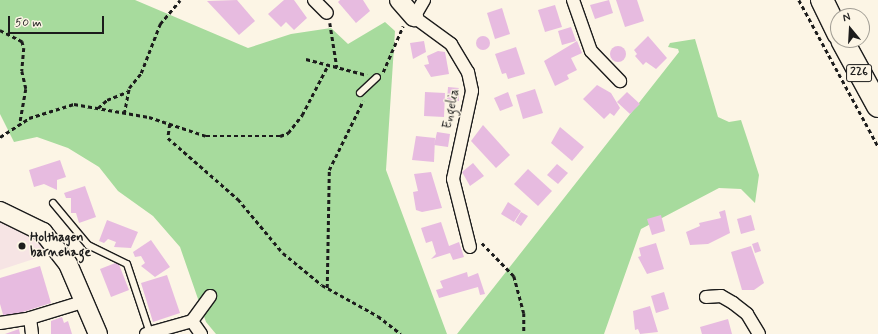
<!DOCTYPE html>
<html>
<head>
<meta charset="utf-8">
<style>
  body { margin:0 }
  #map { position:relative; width:878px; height:334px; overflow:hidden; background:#fcf5e5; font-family:Mynerve,sans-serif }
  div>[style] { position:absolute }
  .built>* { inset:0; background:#f6e4e4 }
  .green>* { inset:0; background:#a7db9d }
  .building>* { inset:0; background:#e7bbe0 }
  .round { border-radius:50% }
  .path>* { height:2.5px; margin-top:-1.25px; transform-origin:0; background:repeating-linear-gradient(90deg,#1c1c1c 0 4px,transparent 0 7px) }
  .roads { filter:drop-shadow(1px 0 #1c1c1c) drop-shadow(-1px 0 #1c1c1c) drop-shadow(0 1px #1c1c1c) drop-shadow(0 -1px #1c1c1c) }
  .lane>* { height:6px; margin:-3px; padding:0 3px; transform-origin:3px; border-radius:3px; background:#fcf5e5 }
  .street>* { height:12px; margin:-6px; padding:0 6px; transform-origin:6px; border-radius:6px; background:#fcf5e5 }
  .secondary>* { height:18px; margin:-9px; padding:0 9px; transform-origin:9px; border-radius:9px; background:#fcf5e5 }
  .highway>* { height:22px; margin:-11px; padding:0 11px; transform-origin:11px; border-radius:11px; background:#fcf5e5 }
  .dots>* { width:11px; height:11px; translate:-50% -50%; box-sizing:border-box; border:2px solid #fcf5e5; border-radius:50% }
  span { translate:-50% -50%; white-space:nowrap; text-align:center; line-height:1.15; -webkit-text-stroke:3px #fcf5e5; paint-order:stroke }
  .shield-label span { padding:1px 3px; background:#fcf5e5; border:1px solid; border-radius:3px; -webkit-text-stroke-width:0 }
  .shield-label { font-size:12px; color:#1c1c1c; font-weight:700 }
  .street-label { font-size:13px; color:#1c1c1c }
  .poi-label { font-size:13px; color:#1c1c1c; font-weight:700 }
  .left { translate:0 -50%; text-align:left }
  .north { position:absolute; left:830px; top:8px; width:40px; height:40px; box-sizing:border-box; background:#fcf5e5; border:1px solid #a29e95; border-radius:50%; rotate:342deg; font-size:11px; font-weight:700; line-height:16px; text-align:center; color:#1c1c1c }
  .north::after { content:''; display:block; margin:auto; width:14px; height:18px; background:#1c1c1c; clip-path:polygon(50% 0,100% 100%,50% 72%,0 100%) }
  .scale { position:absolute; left:8px; top:16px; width:96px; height:18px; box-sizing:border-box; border:2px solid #1c1c1c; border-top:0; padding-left:5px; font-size:12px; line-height:14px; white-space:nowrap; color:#1c1c1c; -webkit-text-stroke:3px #fcf5e5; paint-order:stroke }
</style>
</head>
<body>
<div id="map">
  <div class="built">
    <i style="clip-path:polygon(0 218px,38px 239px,52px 253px,0 270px)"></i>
  </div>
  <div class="green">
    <i style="clip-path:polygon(0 0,135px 0,248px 48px,291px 34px,331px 28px,348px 44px,385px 22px,395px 31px,386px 170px,447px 334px,216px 334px,206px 322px,180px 247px,153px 216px,118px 191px,99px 167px,68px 148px,37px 137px,14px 142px,0 114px)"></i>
    <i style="clip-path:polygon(695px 39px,718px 117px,729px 122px,741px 120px,749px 144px,759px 175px,755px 203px,741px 189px,719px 188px,641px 229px,604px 334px,457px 334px,679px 52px,678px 49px,668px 47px,670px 43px)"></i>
  </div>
  <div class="building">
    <i style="clip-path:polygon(237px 0,255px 21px,239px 35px,207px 1px)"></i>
    <i style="clip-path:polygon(284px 0,294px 0,307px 18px,294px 30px,286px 22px,281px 27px,268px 14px)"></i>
    <i style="clip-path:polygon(340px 0,363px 0,370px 11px,356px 23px,338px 2px)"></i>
    <i style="clip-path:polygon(609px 0,613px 13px,595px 19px,590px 5px)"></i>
    <i style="clip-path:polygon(616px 0,637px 0,644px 21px,625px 27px)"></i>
    <i style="clip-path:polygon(555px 5px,562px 27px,545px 32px,538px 10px)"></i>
    <i style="clip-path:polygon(502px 8px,510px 34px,495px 39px,487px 13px)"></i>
    <i style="clip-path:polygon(571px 27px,576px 41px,562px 45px,558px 31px)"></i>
    <i class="round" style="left:476px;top:36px;width:14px;height:14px"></i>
    <i style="clip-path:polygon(648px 36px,667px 58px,656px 69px,646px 62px,643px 65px,635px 56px,637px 54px,634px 50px)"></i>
    <i style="clip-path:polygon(424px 41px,426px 52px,413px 59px,410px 43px)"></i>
    <i style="clip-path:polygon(577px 41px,582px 53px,571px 58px,577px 70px,567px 75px,569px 79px,555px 86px,544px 61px)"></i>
    <i class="round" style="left:610px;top:46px;width:16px;height:16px"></i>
    <i style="clip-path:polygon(516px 47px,525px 74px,508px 79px,506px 73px,502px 74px,495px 54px)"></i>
    <i style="clip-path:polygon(438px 51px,445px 52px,449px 74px,431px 77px,424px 65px,429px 64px,427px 56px)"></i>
    <i style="clip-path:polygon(597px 85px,611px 93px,620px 108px,614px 116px,610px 113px,604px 119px,583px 99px)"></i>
    <i style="clip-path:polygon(448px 87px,459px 88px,459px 101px,447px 100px)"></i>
    <i style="clip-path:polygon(535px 89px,543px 113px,523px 119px,516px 95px)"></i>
    <i style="clip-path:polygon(425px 92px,445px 93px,444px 117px,424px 116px)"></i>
    <i style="clip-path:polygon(508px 92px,513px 106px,500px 111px,494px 98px)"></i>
    <i style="clip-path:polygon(627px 92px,640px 104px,630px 114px,617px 102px)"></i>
    <i style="clip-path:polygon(483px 125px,510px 155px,496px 168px,471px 141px)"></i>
    <i style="clip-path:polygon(560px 127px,584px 147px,572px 161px,551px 143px)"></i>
    <i style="clip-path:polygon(437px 132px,450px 134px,448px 147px,434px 145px)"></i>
    <i style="clip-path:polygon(416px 136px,435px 138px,434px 162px,412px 160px)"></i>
    <i style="clip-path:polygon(60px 160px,66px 177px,57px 180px,57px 190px,44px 184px,34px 187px,29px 170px)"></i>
    <i style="clip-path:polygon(473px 163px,484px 176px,470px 186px,462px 172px)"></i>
    <i style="clip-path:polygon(557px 164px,568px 173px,558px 184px,547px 175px)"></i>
    <i style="clip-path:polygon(528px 169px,552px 191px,538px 206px,514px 184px)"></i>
    <i style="clip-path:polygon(431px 172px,442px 208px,422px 212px,416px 210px,413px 192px,418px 191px,414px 174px)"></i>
    <i style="clip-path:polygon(85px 186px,96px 217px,79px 223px,76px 213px,71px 213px,71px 198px,66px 198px,64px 193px)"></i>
    <i style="clip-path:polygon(508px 202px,521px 211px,514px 222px,501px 214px)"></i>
    <i style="clip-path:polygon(725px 210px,730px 233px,708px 244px,690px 245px,686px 232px,700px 226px,699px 223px,721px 218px,719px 212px)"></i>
    <i style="clip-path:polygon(521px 212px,528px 216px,521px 226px,515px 222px)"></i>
    <i style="clip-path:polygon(661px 215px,665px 231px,652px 235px,647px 219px)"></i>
    <i style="clip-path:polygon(751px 215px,755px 230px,741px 234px,737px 219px)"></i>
    <i style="clip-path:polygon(107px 220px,138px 232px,131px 248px,114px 247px,116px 242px,108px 239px,104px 243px,99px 241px)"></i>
    <i style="clip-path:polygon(441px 222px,449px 246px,459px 242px,464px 257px,453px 260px,450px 253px,431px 259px,436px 254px,432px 241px,426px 243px,421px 228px)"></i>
    <i style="clip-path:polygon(151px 240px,170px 267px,155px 277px,141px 266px,145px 263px,141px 256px,135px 257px,133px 252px)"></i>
    <i style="clip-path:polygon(758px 242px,761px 251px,755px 253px,752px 244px)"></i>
    <i style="clip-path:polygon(656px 243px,664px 269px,647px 274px,638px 257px,641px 256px,639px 248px)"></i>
    <i style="clip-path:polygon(751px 246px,764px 283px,754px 290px,742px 290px,731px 252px)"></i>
    <i style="clip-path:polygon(118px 262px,129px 290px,111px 297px,100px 269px)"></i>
    <i style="clip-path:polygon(40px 266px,51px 303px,4px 318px,0 304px,0 278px)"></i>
    <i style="clip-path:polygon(467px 272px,468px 277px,478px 273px,485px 294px,480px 295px,478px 287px,439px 298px,436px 290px,443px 288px,440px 281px)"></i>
    <i style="clip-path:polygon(167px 275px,180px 313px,153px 322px,141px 283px)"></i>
    <i style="clip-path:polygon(664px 292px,669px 309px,656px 313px,651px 296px)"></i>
    <i style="clip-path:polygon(650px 306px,658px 332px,640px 334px,638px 329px,635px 330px,633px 311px)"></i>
    <i style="clip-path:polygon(62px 317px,64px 323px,68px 321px,72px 334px,51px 334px,51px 321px)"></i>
    <i style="clip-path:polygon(728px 319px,732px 334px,702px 334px,700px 327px)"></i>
    <i style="clip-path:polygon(19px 329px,20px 334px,5px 334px)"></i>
  </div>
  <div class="path">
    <i style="left:799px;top:0;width:166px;rotate:61.6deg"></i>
    <i style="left:330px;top:23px;width:45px;rotate:81deg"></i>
    <i style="left:0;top:30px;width:25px;rotate:27deg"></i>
    <i style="left:22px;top:41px;width:7px;rotate:74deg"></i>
    <i style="left:24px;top:48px;width:23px;rotate:95deg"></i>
    <i style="left:22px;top:71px;width:18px;rotate:77deg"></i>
    <i style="left:26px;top:89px;width:34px;rotate:100deg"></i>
    <i style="left:306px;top:59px;width:63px;rotate:14.7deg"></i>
    <i style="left:383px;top:72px;width:50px;rotate:-66.5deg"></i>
    <i style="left:98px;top:108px;width:12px;rotate:-42deg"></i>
    <i style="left:107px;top:100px;width:22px;rotate:-22deg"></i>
    <i style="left:124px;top:114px;width:26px;rotate:-79deg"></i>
    <i style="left:129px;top:88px;width:19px;rotate:-51deg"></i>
    <i style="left:141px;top:73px;width:53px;rotate:-68.8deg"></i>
    <i style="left:160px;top:24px;width:31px;rotate:-50deg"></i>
    <i style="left:170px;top:124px;width:14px;rotate:98deg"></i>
    <i style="left:168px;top:138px;width:93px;rotate:41.1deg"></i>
    <i style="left:238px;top:199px;width:70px;rotate:50.2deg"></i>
    <i style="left:283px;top:253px;width:50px;rotate:39.4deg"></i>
    <i style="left:322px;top:285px;width:64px;rotate:29deg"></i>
    <i style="left:378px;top:316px;width:29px;rotate:38deg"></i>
    <i style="left:0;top:137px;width:35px;rotate:-33deg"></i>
    <i style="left:29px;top:118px;width:47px;rotate:-17.3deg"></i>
    <i style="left:74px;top:104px;width:76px;rotate:9.8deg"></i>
    <i style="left:149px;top:117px;width:60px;rotate:18.4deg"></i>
    <i style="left:206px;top:136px;width:74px"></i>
    <i style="left:280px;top:136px;width:9px;rotate:-21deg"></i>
    <i style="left:288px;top:133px;width:23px;rotate:-52deg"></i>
    <i style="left:302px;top:115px;width:56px;rotate:-62.5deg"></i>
    <i style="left:482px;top:243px;width:46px;rotate:45.9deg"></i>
    <i style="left:514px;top:276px;width:38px;rotate:75deg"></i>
    <i style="left:524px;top:313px;width:21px;rotate:90deg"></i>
    <i style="left:327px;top:288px;width:118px;rotate:-89deg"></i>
    <i style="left:329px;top:170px;width:77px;rotate:-63.8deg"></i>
  </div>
  <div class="roads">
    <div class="lane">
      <i style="left:360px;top:93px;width:23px;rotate:-43deg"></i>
      <i style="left:53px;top:203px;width:55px;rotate:50.2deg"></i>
      <i style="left:88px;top:245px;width:43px;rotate:26deg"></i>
      <i style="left:127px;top:264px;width:73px;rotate:71.6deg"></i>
    </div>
    <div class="street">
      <i style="left:314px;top:0;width:18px;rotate:45deg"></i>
      <i style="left:424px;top:0;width:20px;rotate:120deg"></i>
      <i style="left:414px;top:17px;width:46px;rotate:36.1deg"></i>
      <i style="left:451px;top:44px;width:33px;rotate:59deg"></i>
      <i style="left:468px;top:72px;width:19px;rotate:78deg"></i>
      <i style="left:472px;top:91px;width:90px;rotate:102.2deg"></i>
      <i style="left:453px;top:179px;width:70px;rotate:76deg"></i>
      <i style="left:573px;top:0;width:54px;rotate:70.6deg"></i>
      <i style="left:591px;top:51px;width:42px;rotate:46deg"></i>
      <i style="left:706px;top:297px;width:15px;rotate:-4deg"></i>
      <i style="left:721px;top:296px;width:14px;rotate:30deg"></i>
      <i style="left:733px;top:303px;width:18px;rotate:38deg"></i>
      <i style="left:747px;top:314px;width:23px;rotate:59deg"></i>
      <i style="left:0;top:323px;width:30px;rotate:-9deg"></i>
      <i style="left:32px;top:334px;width:16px;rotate:-97deg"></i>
      <i style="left:30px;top:318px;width:59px;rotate:-16.9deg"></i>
      <i style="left:146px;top:334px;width:48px;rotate:-15.8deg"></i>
      <i style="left:201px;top:334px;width:16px;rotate:-125deg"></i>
      <i style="left:192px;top:321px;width:31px;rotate:-54deg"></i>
    </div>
    <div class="secondary">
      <i style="left:399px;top:0;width:23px;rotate:49deg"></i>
      <i style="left:0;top:211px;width:48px;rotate:26deg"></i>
      <i style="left:43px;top:232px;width:41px;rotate:52deg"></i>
      <i style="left:68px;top:264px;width:76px;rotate:66.8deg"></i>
    </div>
    <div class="highway">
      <i style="left:822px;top:0;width:37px;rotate:64deg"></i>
      <i style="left:842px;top:40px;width:75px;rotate:61.4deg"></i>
    </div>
  </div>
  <div class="dots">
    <i style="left:22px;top:246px;background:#1c1c1c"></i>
  </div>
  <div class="shield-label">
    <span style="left:859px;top:73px">226</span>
  </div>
  <div class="street-label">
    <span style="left:452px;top:109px;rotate:-78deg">Engelia</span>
  </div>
  <div class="poi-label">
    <span class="left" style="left:30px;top:246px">Holthagen<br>barnehage</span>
  </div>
  <div class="north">N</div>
  <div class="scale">50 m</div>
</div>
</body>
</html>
